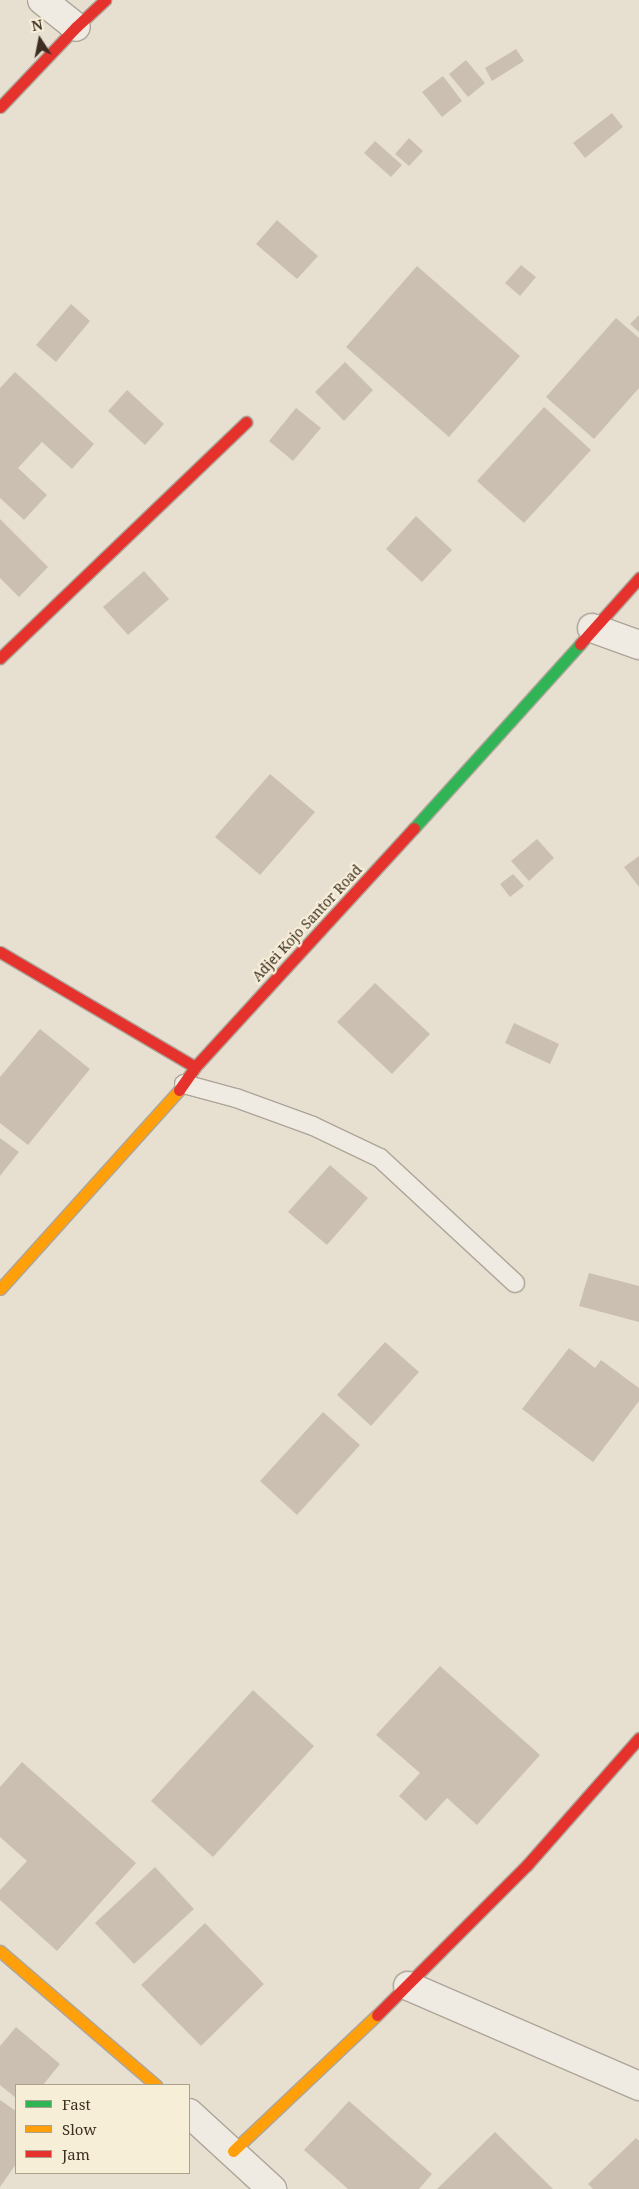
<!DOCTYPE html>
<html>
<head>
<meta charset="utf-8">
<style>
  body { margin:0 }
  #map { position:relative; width:639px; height:2189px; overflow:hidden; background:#e7e0d1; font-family:"Noto Serif",serif }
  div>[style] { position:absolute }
  .building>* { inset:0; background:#cbbfb2 }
  .roads { filter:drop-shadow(1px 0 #ada599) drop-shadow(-1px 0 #ada599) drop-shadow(0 1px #ada599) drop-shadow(0 -1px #ada599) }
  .lane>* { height:18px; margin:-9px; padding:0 9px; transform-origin:9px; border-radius:9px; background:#efebe3 }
  .street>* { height:28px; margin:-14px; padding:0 14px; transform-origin:14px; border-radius:14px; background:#efebe3 }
  .fast>* { height:11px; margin:-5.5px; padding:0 5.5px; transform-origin:5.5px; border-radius:5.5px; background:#30b455 }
  .slow>* { height:11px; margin:-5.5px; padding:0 5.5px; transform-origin:5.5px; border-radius:5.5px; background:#ff9f0a }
  .jam>* { height:11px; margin:-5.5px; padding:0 5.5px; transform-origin:5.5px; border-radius:5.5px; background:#e5322d }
  span { translate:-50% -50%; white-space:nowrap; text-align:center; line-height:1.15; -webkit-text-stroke:4.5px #f7eed8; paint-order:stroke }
  .street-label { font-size:14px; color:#3d2e20 }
  .legend { position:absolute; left:15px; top:2084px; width:175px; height:90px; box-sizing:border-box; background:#f7eed8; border:1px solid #ada18e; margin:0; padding:6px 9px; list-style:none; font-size:15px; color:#3d2e20 }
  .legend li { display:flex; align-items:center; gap:10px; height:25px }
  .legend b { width:25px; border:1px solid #ada18e }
  .north { position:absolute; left:15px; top:15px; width:50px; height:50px; -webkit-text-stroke:4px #f7eed8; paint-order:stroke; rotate:349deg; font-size:14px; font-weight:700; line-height:20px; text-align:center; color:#3d2e20 }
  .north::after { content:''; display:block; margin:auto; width:18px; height:22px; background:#3d2e20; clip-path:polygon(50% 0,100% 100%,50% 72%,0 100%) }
</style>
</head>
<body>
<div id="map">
  <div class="building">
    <i style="clip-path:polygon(516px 49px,524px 61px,492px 81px,485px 68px)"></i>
    <i style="clip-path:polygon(466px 60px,485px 83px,468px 97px,449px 74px)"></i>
    <i style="clip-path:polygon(443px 76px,462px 101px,442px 117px,422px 92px)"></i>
    <i style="clip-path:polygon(612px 113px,623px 127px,585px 158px,573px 143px)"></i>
    <i style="clip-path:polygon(409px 138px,423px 151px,409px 166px,395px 154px)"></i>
    <i style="clip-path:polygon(375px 141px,402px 165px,391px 177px,364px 153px)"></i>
    <i style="clip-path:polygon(277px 220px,318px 256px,297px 279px,256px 244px)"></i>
    <i style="clip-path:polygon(521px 265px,536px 277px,520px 296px,505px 283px)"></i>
    <i style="clip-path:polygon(417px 266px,520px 356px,449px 437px,346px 347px)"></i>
    <i style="clip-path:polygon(71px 304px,90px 321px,56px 362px,36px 345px)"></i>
    <i style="clip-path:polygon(639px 315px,639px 332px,630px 324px)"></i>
    <i style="clip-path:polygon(616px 318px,639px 338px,639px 388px,594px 439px,546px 397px)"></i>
    <i style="clip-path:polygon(345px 362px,373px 390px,344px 421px,315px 392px)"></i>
    <i style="clip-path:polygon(15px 372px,94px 444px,72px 469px,42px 442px,18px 468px,47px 495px,24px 520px,0 498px,0 388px)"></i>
    <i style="clip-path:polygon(127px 390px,164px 424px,145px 445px,108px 411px)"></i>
    <i style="clip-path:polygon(544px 407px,591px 450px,524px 523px,477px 481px)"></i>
    <i style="clip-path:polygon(296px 408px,321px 428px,293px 461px,269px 441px)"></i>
    <i style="clip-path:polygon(416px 516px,452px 550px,422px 582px,386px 549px)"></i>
    <i style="clip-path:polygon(0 519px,48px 567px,19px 597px,0 578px)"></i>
    <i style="clip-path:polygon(144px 571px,169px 599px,128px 635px,103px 607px)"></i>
    <i style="clip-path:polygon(270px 774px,315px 812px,260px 875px,215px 837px)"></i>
    <i style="clip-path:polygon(537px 839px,554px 858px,529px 881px,511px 861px)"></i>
    <i style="clip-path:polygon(639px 856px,639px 887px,624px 867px)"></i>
    <i style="clip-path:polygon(513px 874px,524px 886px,510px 897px,500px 884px)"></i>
    <i style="clip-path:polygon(375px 983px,430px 1034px,392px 1074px,337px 1022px)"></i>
    <i style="clip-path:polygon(514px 1023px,559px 1044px,550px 1064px,505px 1043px)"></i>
    <i style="clip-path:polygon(40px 1029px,90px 1069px,28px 1145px,0 1123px,0 1077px)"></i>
    <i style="clip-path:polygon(0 1138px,19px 1152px,0 1176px)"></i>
    <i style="clip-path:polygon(330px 1165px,368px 1198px,327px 1245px,288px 1212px)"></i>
    <i style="clip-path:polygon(589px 1273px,639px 1286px,639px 1322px,579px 1306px)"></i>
    <i style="clip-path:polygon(385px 1342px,419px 1372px,371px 1426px,337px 1395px)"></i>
    <i style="clip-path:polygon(569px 1348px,595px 1368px,601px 1360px,639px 1388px,639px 1401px,593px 1462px,522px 1409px)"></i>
    <i style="clip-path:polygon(323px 1412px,360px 1445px,297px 1515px,260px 1481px)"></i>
    <i style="clip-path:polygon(440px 1666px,540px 1755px,477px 1825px,447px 1798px,426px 1821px,399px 1796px,420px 1773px,376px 1735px)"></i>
    <i style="clip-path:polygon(253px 1690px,314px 1746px,213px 1857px,151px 1801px)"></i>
    <i style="clip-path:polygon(22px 1762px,136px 1863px,57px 1951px,0 1900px,0 1890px,27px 1861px,0 1837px,0 1787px)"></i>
    <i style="clip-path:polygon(155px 1867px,194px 1909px,134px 1964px,95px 1923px)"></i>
    <i style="clip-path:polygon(205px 1923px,264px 1984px,201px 2046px,141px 1985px)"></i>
    <i style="clip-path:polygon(16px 2027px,60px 2064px,43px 2085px,16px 2085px,16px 2098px,0 2085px,0 2046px)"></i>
    <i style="clip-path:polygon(0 2100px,16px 2111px,16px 2164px,0 2187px)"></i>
    <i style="clip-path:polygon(349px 2101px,432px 2174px,419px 2189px,348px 2189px,304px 2150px)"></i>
    <i style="clip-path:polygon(495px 2132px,553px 2189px,437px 2189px)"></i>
    <i style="clip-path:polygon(636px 2138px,639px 2141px,639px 2189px,593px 2189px,588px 2184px)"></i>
  </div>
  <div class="roads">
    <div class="lane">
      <i style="left:184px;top:1084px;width:54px;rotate:15.1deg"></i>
      <i style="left:236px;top:1098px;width:82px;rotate:20deg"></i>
      <i style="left:313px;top:1126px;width:74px;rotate:25.5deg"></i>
      <i style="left:380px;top:1158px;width:184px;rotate:42.8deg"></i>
    </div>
    <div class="street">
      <i style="left:42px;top:0;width:43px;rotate:38.5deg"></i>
      <i style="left:592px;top:628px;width:50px;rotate:19.9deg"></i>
      <i style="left:408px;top:1986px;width:252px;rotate:23.4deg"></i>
      <i style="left:189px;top:2113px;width:113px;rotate:42.5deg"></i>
    </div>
    <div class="fast">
      <i style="left:414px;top:828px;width:248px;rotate:-47.9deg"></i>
    </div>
    <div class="slow">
      <i style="left:0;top:1289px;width:268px;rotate:-48deg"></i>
      <i style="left:0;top:1951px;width:206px;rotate:40.7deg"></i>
      <i style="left:233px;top:2151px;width:198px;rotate:-43.4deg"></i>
    </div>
    <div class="jam">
      <i style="left:0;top:107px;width:110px;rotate:-46.5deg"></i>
      <i style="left:76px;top:27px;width:40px;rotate:-43deg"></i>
      <i style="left:580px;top:644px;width:89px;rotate:-48.2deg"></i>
      <i style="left:0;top:658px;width:341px;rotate:-43.8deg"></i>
      <i style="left:0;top:952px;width:226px;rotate:30.5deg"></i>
      <i style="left:179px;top:1090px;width:28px;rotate:-55deg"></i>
      <i style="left:195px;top:1067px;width:324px;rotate:-47.5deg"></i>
      <i style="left:377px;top:2015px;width:212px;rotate:-45deg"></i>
      <i style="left:527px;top:1865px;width:169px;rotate:-48.6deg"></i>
    </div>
  </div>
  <div class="street-label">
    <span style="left:307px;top:923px;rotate:-47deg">Adjei Kojo Santor Road</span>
  </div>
  <ul class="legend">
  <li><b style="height:6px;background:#30b455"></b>Fast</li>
  <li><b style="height:6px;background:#ff9f0a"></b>Slow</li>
  <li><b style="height:6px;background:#e5322d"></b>Jam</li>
  </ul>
  <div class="north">N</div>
</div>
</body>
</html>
